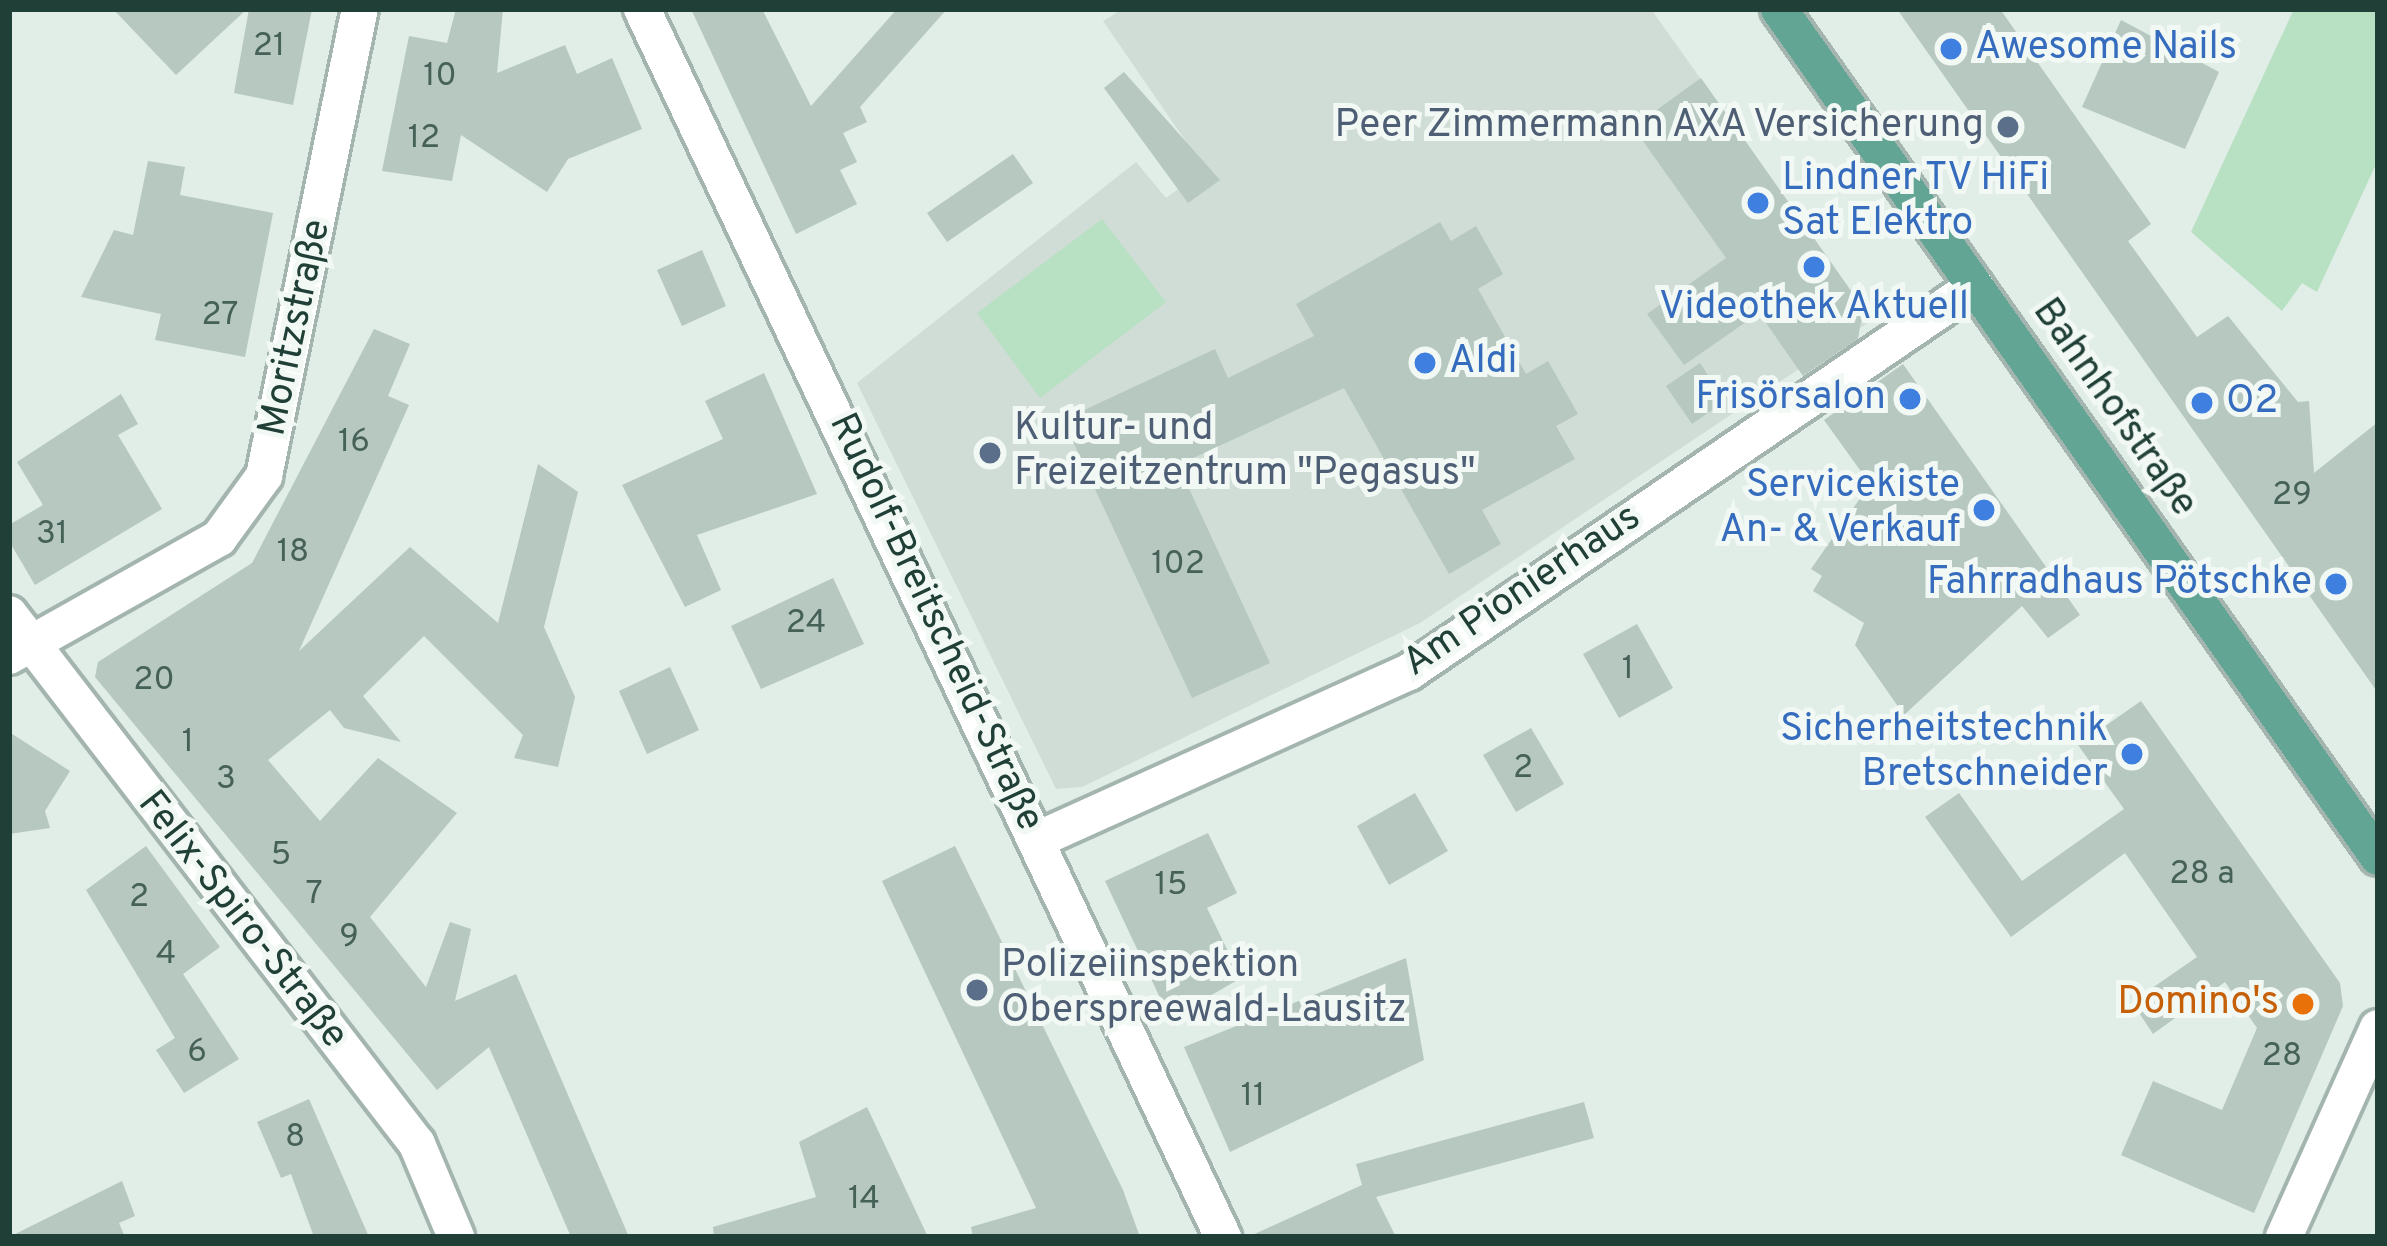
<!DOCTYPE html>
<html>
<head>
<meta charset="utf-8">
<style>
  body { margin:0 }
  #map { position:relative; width:2387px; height:1246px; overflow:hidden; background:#e1ede7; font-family:Overpass,sans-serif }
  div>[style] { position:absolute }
  .built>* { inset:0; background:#cfddd6 }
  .green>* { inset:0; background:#b8e0c3 }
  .building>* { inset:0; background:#b6c8c0 }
  .roads { filter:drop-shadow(3px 0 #a3b5ae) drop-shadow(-3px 0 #a3b5ae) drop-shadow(0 3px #a3b5ae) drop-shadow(0 -3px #a3b5ae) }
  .minor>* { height:36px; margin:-18px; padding:0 18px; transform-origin:18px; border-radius:18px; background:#fff }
  .major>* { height:36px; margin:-18px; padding:0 18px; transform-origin:18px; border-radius:18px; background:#62a594 }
  .dots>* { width:33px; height:33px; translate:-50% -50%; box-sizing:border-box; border:6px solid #f2f9f5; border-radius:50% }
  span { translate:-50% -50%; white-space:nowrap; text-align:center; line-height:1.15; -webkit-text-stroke:10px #f2f9f5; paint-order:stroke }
  .number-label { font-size:33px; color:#466158 }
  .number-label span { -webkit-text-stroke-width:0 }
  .shop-label { font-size:39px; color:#366cbe }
  .left { translate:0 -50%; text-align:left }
  .right { translate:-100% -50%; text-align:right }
  .service-label { font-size:39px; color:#4e5e75 }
  .street-label { font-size:39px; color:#203f36 }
  .food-label { font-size:39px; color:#c56008 }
  .frame { position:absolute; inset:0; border:12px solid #203f36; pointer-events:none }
</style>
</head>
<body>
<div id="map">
  <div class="built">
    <i style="clip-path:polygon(1123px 9px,1651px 9px,1872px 320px,1420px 623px,1082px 787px,1056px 789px,857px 383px,1136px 162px,1166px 198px,1205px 169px,1103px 21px)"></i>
  </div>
  <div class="green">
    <i style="clip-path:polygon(2294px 9px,2378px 9px,2378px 160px,2317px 292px,2302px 283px,2282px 311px,2191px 232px)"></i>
    <i style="clip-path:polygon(1102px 219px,1166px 302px,1040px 398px,977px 313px)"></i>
  </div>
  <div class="building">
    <i style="clip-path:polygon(113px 9px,247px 9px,176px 75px)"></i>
    <i style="clip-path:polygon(249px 9px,312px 9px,293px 105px,234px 93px)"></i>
    <i style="clip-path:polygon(456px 9px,503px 9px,497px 73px,565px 45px,577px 74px,612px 58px,642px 129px,568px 159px,547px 192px,461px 135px,452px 181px,382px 171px,409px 36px,447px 43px)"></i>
    <i style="clip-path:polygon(691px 9px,762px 9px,811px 106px,897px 9px,947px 9px,860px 107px,867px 122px,843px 133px,857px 162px,840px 170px,857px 204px,796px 234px)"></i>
    <i style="clip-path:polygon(1897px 9px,2000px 9px,2151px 224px,2128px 241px,2197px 337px,2228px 316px,2298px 402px,2309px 401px,2314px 473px,2378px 422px,2378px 693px)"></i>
    <i style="clip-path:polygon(2121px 20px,2219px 72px,2185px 149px,2082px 107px)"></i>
    <i style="clip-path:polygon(1124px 72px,1220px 180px,1188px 203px,1104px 88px)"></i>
    <i style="clip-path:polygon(1701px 78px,1863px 308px,1858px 339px,1803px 376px,1759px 313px,1684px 365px,1647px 314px,1726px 258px,1633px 127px)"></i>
    <i style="clip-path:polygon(1013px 154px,1033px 183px,947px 242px,927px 213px)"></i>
    <i style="clip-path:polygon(148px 161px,185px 167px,180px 195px,273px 213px,245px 357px,155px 340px,161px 314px,81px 297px,114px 230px,133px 235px)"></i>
    <i style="clip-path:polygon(1440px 222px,1451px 241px,1476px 226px,1503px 274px,1478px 289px,1526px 374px,1548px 361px,1578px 414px,1556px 426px,1575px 459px,1482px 510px,1501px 544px,1449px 574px,1344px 388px,1178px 465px,1270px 663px,1192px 698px,1063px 420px,1215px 349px,1228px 378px,1314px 336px,1296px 304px)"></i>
    <i style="clip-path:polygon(702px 250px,726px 306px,682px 326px,657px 270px)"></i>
    <i style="clip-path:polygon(374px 329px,410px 344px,388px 396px,409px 405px,299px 651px,410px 547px,498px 623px,538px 464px,578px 492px,544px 627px,575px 697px,558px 767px,514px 758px,523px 735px,424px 636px,363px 696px,401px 742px,344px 728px,330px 710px,268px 760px,320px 821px,378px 758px,457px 813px,370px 917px,426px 987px,450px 922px,471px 929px,455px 1001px,516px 974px,629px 1237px,571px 1237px,489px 1047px,437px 1090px,95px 677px,98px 662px,252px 563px)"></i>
    <i style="clip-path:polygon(1700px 363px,1725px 401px,1692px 424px,1666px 386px)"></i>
    <i style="clip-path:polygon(1903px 364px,2080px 615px,2048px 638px,2022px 606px,1904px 715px,1855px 645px,1864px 623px,1813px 591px,1822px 576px,1811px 569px,1870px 484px,1824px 420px)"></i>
    <i style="clip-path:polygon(764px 373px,817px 494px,697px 535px,721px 590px,685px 607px,622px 485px,723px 439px,705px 401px)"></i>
    <i style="clip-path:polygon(121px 394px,138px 424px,118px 435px,162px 509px,35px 585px,9px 541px,9px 525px,43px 505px,17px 462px)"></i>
    <i style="clip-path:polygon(833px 578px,864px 644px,761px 689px,731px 626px)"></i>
    <i style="clip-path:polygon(1637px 624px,1673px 688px,1619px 718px,1583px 654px)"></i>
    <i style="clip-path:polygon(670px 667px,699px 730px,647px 754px,619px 691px)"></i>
    <i style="clip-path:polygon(2141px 701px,2340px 983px,2343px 1006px,2254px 1213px,2121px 1155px,2153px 1081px,2222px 1110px,2257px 1028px,2225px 982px,2153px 1034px,2132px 1002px,2197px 957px,2125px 853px,2011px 937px,1925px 817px,1959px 793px,2022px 881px,2124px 809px,2078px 745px)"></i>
    <i style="clip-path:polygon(1531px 728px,1564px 784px,1516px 812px,1483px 755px)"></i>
    <i style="clip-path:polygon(9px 732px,70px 771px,45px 811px,50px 828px,9px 834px)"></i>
    <i style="clip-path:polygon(1415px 793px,1448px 851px,1389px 885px,1357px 826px)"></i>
    <i style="clip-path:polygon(1208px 833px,1237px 893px,1207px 908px,1241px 978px,1170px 1019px,1105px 881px)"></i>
    <i style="clip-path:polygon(146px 846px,220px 947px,183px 974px,239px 1059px,184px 1093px,156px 1050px,175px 1038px,86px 890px)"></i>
    <i style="clip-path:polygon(955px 846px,1123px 1190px,1140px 1237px,973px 1237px,971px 1227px,1036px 1208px,882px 881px)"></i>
    <i style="clip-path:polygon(1406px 958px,1424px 1060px,1230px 1152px,1184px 1047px)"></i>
    <i style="clip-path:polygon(309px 1099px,369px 1237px,314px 1237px,291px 1174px,281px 1178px,257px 1122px)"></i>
    <i style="clip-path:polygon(1584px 1102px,1594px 1138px,1376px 1197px,1396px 1237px,1248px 1237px,1362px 1185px,1356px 1164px)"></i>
    <i style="clip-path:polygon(867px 1107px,928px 1237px,714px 1237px,713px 1227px,816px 1197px,799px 1142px)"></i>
    <i style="clip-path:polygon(122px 1181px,135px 1216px,119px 1223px,125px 1237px,9px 1237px)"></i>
  </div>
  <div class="roads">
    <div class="minor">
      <i style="left:642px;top:9px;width:1359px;rotate:64.68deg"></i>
      <i style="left:9px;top:614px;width:669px;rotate:52.41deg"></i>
      <i style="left:417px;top:1144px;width:101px;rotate:67.2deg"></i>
      <i style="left:9px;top:656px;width:241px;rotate:-29.3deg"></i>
      <i style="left:219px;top:538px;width:77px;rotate:-54deg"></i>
      <i style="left:264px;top:476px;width:477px;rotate:-78.4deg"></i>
      <i style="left:1037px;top:840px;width:408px;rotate:-24.3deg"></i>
      <i style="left:1409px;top:672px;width:685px;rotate:-34.29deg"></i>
      <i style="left:2284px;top:1237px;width:229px;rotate:-65.8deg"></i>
    </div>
    <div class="major">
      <i style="left:1779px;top:9px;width:1038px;rotate:54.76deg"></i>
    </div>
  </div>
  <div class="dots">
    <i style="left:1951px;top:49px;background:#3f7fe0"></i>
    <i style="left:2008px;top:127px;background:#5c6f8a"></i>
    <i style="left:1758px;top:203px;background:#3f7fe0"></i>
    <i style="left:1814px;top:267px;background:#3f7fe0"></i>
    <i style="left:1425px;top:363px;background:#3f7fe0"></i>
    <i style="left:1910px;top:399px;background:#3f7fe0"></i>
    <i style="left:2202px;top:403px;background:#3f7fe0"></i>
    <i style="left:990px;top:453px;background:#5c6f8a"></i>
    <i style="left:1984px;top:510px;background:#3f7fe0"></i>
    <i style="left:2336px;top:584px;background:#3f7fe0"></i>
    <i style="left:2132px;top:754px;background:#3f7fe0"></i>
    <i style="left:977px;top:990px;background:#5c6f8a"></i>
    <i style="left:2303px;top:1004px;background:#e8710a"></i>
  </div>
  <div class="number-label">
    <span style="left:269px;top:48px">21</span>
    <span style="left:440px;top:78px">10</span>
    <span style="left:424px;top:140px">12</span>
    <span style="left:220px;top:317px">27</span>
    <span style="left:354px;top:444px">16</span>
    <span style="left:2292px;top:497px">29</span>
    <span style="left:52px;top:536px">31</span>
    <span style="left:293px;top:554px">18</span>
    <span style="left:1178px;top:566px">102</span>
    <span style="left:806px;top:625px">24</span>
    <span style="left:1628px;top:671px">1</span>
    <span style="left:154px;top:682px">20</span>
    <span style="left:188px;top:744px">1</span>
    <span style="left:1523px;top:770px">2</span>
    <span style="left:226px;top:781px">3</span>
    <span style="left:281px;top:857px">5</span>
    <span style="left:2202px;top:876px">28 a</span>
    <span style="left:1171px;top:887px">15</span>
    <span style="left:314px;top:896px">7</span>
    <span style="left:139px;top:899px">2</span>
    <span style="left:349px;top:939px">9</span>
    <span style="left:166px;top:956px">4</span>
    <span style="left:197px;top:1054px">6</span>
    <span style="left:2282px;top:1058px">28</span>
    <span style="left:1253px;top:1098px">11</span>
    <span style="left:295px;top:1139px">8</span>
    <span style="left:864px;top:1201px">14</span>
  </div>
  <div class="shop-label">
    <span class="left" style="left:1975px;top:49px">Awesome Nails</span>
    <span class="left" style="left:1782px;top:203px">Lindner TV HiFi<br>Sat Elektro</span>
    <span style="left:1814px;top:309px">Videothek Aktuell</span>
    <span class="left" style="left:1449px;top:363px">Aldi</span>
    <span class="right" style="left:1886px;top:399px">Frisörsalon</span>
    <span class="left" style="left:2226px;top:403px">O2</span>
    <span class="right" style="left:1960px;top:510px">Servicekiste<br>An- &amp; Verkauf</span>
    <span class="right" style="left:2312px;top:584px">Fahrradhaus Pötschke</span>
    <span class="right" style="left:2108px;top:754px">Sicherheitstechnik<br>Bretschneider</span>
  </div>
  <div class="service-label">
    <span class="right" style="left:1984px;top:127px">Peer Zimmermann AXA Versicherung</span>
    <span class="left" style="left:1014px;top:453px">Kultur- und<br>Freizeitzentrum "Pegasus"</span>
    <span class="left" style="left:1001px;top:990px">Polizeiinspektion<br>Oberspreewald-Lausitz</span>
  </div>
  <div class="street-label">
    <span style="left:297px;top:328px;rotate:-78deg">Moritzstraße</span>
    <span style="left:2113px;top:409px;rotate:55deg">Bahnhofstraße</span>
    <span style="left:1523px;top:592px;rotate:-34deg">Am Pionierhaus</span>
    <span style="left:934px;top:623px;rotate:65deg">Rudolf-Breitscheid-Straße</span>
    <span style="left:241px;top:921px;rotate:52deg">Felix-Spiro-Straße</span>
  </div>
  <div class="food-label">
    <span class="right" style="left:2279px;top:1004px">Domino's</span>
  </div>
  <div class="frame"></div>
</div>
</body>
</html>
